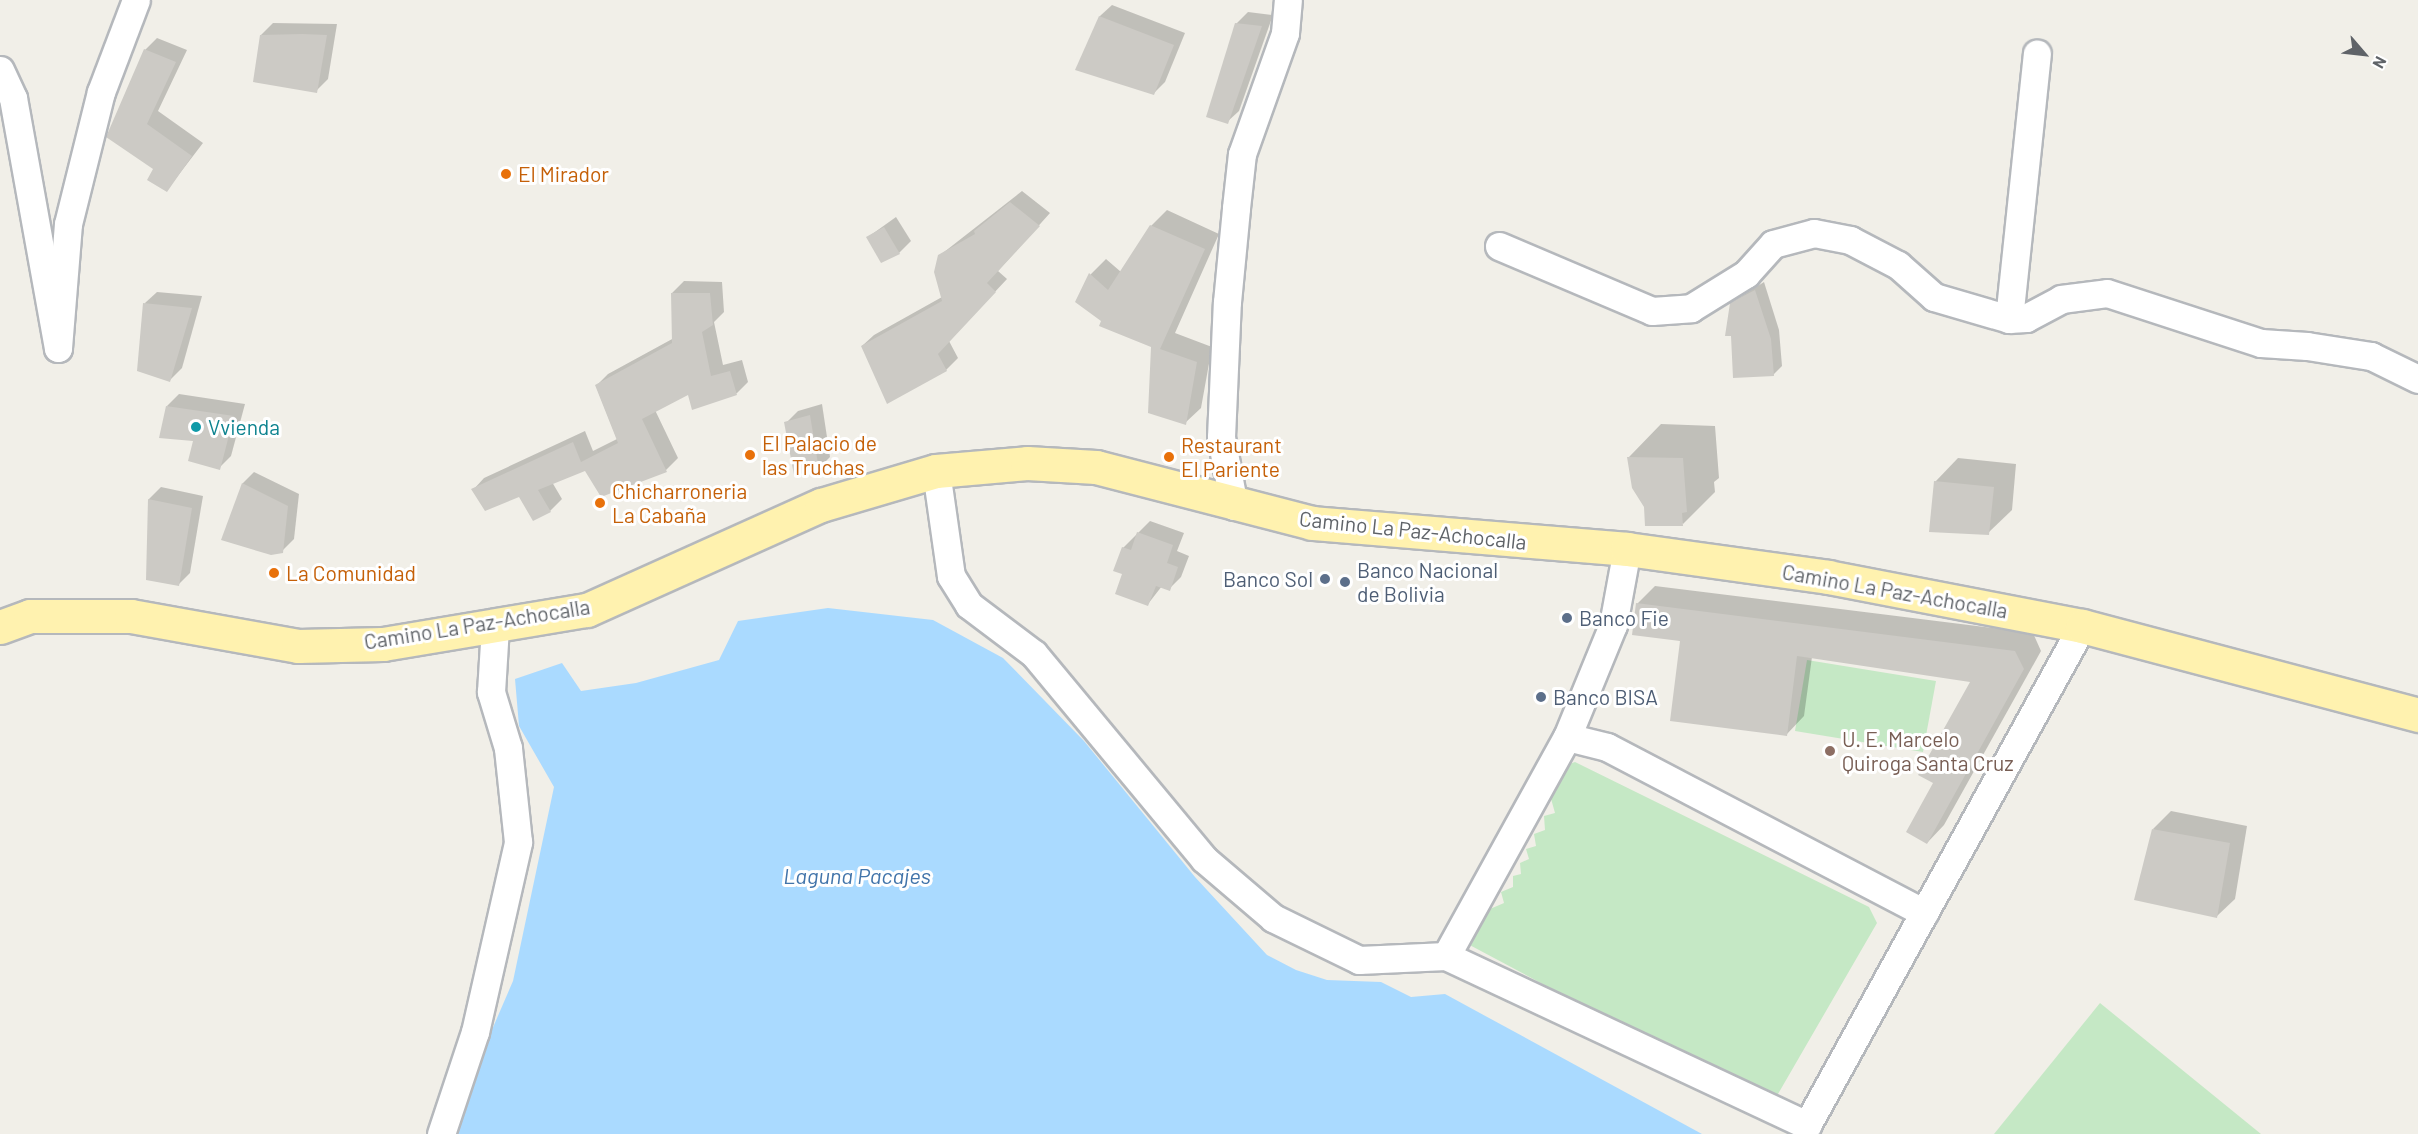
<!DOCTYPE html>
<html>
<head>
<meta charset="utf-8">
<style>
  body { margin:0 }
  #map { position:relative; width:2418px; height:1134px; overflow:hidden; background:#f1efe8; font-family:Barlow,sans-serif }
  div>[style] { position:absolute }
  .green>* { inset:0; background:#c5e8c5 }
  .water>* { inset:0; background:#aadaff }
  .shadow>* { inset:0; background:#0003 }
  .building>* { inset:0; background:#cccac5 }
  .roads { filter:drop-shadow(2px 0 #b5b8bc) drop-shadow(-2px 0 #b5b8bc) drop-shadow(0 2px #b5b8bc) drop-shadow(0 -2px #b5b8bc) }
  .minor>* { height:27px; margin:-13.5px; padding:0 13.5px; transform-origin:13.5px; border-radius:13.5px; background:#fff }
  .major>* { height:33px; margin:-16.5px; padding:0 16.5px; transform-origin:16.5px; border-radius:16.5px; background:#fff2af }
  .dots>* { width:16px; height:16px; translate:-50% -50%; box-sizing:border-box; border:3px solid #fff; border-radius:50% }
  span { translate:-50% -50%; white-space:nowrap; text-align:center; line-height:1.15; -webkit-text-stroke:6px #fff; paint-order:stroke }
  .food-label { font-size:21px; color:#c56008 }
  .left { translate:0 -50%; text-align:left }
  .culture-label { font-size:21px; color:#0d838f }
  .street-label { font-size:21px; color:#5f6368 }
  .service-label { font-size:21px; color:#4e5e75 }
  .right { translate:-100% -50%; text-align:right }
  .education-label { font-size:21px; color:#785e54 }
  .water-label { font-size:22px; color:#4174aa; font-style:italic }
  .north { position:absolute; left:2334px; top:24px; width:60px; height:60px; -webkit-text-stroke:4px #fff; paint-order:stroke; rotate:118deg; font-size:16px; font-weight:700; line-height:24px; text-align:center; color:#5f6368 }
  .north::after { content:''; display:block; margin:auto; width:21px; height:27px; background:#5f6368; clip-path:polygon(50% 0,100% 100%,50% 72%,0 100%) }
</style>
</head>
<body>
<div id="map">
  <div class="green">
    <i style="clip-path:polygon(1807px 660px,1936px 681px,1923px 752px,1795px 731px)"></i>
    <i style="clip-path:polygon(1575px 762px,1869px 907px,1877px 923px,1771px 1106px,1464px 942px,1476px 915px,1504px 903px,1501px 892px,1513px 887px,1513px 876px,1521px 874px,1520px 863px,1529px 859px,1526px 849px,1536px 846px,1534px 834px,1545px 830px,1544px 816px,1555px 813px,1548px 788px,1561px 767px)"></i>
    <i style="clip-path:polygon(2100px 1003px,2261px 1134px,1994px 1134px)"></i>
  </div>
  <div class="water">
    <i style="clip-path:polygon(828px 608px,933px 620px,1003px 658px,1084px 741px,1195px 877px,1267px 955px,1296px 970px,1327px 980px,1381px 982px,1411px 997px,1445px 994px,1702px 1134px,447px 1134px,513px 981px,554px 787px,519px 726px,515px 679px,562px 663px,581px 691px,636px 683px,719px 660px,738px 621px)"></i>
  </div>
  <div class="shadow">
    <i style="clip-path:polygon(1112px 5px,1185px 33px,1165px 82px,1153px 94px,1077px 69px,1100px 16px)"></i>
    <i style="clip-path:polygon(1248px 12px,1273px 15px,1239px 111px,1227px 122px,1236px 24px)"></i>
    <i style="clip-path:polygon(273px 23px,337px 24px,328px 79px,316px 91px,261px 35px)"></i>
    <i style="clip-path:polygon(157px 38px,187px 50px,158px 111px,203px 143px,167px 190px,155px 169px,108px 137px,145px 50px)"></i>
    <i style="clip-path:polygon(1022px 191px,1050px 213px,998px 271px,1007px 279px,949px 341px,958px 358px,946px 370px,862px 346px,874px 335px,942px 297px,939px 256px)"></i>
    <i style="clip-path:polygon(1167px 210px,1219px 234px,1175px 333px,1212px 347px,1201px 408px,1185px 423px,1152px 346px,1102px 320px,1076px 301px,1091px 274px,1106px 259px,1121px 272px,1151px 226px)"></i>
    <i style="clip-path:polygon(896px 217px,911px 241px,899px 253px,868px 237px)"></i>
    <i style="clip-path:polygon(684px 281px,722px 282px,724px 312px,714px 322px,723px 365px,742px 360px,748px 382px,737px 393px,693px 408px,689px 393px,655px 410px,678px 458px,666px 470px,602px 496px,585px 469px,552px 482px,562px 499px,550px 511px,519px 496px,473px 490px,484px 478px,585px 431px,593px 451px,617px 439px,596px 386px,608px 374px,674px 338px,672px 293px)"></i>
    <i style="clip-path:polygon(1764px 282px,1779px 330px,1782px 366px,1773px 375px,1731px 303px)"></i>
    <i style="clip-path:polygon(157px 292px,202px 296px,182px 368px,170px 380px,145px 303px)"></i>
    <i style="clip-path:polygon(179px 394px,245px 404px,231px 456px,219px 468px,167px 406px)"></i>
    <i style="clip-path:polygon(822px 404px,830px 457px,818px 469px,786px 423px,798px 411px)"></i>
    <i style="clip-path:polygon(1661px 424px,1715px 426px,1719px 478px,1714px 482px,1715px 492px,1683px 524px,1629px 457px)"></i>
    <i style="clip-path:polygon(1958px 458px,2016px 464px,2012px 510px,1988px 533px,1935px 482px)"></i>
    <i style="clip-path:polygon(254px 472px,299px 494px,294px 539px,282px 551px,223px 539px,243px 483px)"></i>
    <i style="clip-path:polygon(161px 487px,203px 496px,190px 573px,178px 585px,147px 579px,149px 499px)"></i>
    <i style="clip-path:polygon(1150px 521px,1184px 533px,1177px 551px,1189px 556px,1181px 577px,1169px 589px,1162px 586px,1148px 604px,1124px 573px,1123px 548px)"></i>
    <i style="clip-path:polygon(1655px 586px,2033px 633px,2041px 651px,1944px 825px,1927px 843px,1935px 783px,1972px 681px,1812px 657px,1804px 716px,1787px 734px,1637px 604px)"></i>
    <i style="clip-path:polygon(2171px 811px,2247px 826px,2235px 899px,2217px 916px,2153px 829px)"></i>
  </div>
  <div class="building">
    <i style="clip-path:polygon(1099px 16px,1174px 45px,1154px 95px,1075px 70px)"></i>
    <i style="clip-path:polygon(1235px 23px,1262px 26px,1228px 124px,1206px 117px)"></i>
    <i style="clip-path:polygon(302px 34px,327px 35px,317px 93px,253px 82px,260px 35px)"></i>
    <i style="clip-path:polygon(144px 49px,176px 62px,147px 124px,192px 156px,167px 192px,147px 180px,153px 169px,106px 137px)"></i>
    <i style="clip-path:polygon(1010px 202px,1040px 226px,987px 283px,996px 292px,938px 354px,947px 371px,887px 404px,861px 346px,942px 301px,934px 272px,938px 255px,975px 234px,974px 231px)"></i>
    <i style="clip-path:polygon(1150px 225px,1205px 249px,1160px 349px,1197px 362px,1186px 425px,1148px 413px,1151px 347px,1099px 326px,1101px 321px,1075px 302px,1089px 273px,1108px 290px)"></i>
    <i style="clip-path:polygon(884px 227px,900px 254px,881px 263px,866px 237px)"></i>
    <i style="clip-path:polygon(1755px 290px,1771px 339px,1774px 376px,1733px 378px,1731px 336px,1725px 336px,1730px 303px)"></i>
    <i style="clip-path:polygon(671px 293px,710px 293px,713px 325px,702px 332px,711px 376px,730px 371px,737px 395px,692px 410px,688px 395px,642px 419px,667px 472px,601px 497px,585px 471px,538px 490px,551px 512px,533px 521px,519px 497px,485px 511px,471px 489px,573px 442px,581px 462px,618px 443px,595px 385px,672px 343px)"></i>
    <i style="clip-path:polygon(143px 303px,192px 308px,170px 382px,137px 371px)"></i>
    <i style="clip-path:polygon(166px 406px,234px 416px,220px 470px,188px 461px,193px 441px,159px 438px)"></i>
    <i style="clip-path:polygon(810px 415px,819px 470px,794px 475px,784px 422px)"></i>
    <i style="clip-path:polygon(1627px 457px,1683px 458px,1687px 512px,1682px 513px,1683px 526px,1645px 526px,1644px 507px,1632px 488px)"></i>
    <i style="clip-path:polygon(1934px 481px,1994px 487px,1989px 535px,1929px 532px)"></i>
    <i style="clip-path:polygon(242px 483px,288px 506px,283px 553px,271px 555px,221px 540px)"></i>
    <i style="clip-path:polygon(148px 499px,192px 508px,179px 586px,146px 580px)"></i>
    <i style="clip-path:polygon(1137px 532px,1173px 545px,1167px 563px,1178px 567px,1170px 591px,1156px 586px,1148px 606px,1115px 594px,1122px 574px,1113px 571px,1122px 547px,1131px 550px)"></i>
    <i style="clip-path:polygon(1636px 603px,2015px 651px,2024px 669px,1927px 844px,1906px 832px,1933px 783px,1918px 775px,1970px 682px,1797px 656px,1787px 736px,1670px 721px,1680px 641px,1632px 635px)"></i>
    <i style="clip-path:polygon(2152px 829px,2230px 843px,2217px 918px,2134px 900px)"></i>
  </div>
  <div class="roads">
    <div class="minor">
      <i style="left:0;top:70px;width:31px;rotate:65deg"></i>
      <i style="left:13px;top:98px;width:254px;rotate:79.8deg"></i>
      <i style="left:58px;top:348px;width:124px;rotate:-85.4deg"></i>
      <i style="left:68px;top:224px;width:136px;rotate:-76deg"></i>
      <i style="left:101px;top:92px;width:98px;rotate:-69.2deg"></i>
      <i style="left:1499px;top:246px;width:166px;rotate:23deg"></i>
      <i style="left:1652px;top:311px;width:39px;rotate:-4deg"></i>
      <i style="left:1691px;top:308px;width:65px;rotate:-31.7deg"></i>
      <i style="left:1746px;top:274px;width:40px;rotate:-48deg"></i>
      <i style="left:1773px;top:244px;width:42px;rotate:-15deg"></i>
      <i style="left:1814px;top:233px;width:37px;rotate:11deg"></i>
      <i style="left:1850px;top:240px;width:54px;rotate:27.5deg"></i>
      <i style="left:1898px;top:265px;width:48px;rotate:41.6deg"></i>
      <i style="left:1934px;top:297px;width:78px;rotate:16.3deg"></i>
      <i style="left:2009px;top:319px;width:17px;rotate:-3deg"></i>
      <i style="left:2026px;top:318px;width:40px;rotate:-28deg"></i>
      <i style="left:2061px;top:299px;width:46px;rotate:-7.4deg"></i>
      <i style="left:2107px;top:293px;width:162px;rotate:18deg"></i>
      <i style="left:2261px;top:343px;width:46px;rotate:3.7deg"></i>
      <i style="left:2307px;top:346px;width:65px;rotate:8.9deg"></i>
      <i style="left:2371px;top:356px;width:52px;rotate:26.1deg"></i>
      <i style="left:2009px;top:319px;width:267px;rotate:-84deg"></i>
      <i style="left:936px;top:471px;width:106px;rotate:81.9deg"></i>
      <i style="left:951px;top:576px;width:34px;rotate:58deg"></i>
      <i style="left:969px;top:605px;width:81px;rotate:37deg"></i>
      <i style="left:1034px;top:654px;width:266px;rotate:50.3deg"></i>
      <i style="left:1204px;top:859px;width:91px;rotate:40.5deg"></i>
      <i style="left:1273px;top:918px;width:96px;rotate:26deg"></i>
      <i style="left:1359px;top:960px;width:87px;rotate:-2.6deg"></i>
      <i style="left:1446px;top:956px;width:399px;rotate:25.1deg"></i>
      <i style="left:1807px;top:1125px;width:570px;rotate:-61.14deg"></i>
      <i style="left:1234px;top:506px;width:70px;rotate:-100.7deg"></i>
      <i style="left:1221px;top:437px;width:135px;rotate:-87.5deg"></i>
      <i style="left:1227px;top:302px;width:94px;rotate:-84.5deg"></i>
      <i style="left:1236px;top:208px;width:54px;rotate:-83.7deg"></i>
      <i style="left:1242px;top:154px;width:128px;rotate:-70.4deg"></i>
      <i style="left:1285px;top:33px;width:33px;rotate:-85deg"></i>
      <i style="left:1567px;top:737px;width:41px;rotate:14deg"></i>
      <i style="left:1607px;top:747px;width:358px;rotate:27.6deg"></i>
      <i style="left:1446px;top:956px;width:250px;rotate:-61.1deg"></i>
      <i style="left:1567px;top:737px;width:121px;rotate:-67.7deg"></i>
      <i style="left:1613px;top:625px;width:77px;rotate:-79.6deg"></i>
      <i style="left:441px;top:1134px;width:108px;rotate:-71.6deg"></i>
      <i style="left:475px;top:1032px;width:195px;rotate:-77.2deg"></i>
      <i style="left:518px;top:842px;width:95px;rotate:-96.1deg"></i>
      <i style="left:508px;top:748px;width:59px;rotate:-106.9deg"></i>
      <i style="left:491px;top:692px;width:66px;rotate:-86.5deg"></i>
    </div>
    <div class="major">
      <i style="left:0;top:627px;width:32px;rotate:-20deg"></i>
      <i style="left:30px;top:616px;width:101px"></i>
      <i style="left:131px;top:616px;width:170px;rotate:10.2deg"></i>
      <i style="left:298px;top:646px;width:85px;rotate:-1.3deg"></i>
      <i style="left:383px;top:644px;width:207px;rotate:-9.5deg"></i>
      <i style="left:587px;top:610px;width:256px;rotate:-24.2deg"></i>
      <i style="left:821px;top:505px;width:120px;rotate:-16.5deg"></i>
      <i style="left:936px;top:471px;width:91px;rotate:-5deg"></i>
      <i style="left:1027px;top:463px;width:69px;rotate:3.3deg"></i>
      <i style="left:1096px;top:467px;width:223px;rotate:14.5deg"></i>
      <i style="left:1312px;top:523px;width:316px;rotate:4.7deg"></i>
      <i style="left:1627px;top:549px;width:203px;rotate:7.9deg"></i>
      <i style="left:1828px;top:577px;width:259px;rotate:10.9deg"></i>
      <i style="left:2082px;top:626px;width:348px;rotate:14.8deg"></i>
    </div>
  </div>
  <div class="dots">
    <i style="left:506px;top:174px;background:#e8710a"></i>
    <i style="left:196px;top:427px;background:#0f9aa8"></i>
    <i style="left:750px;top:455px;background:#e8710a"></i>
    <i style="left:1169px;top:457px;background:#e8710a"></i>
    <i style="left:600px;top:503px;background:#e8710a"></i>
    <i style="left:274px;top:573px;background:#e8710a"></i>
    <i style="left:1325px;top:579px;background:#5c6f8a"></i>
    <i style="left:1345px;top:582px;background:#5c6f8a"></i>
    <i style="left:1567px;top:618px;background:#5c6f8a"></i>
    <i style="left:1541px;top:697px;background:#5c6f8a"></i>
    <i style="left:1830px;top:751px;background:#8d6e63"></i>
  </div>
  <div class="food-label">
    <span class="left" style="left:518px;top:174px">El Mirador</span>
    <span class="left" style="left:762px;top:455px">El Palacio de<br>las Truchas</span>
    <span class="left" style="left:1181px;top:457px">Restaurant<br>El Pariente</span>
    <span class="left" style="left:612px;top:503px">Chicharroneria<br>La Cabaña</span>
    <span class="left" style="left:286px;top:573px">La Comunidad</span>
  </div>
  <div class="culture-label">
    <span class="left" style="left:208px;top:427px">Vvienda</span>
  </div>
  <div class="street-label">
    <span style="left:1413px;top:530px;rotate:6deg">Camino La Paz-Achocalla</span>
    <span style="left:1895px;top:591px;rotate:10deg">Camino La Paz-Achocalla</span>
    <span style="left:477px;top:624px;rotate:-9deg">Camino La Paz-Achocalla</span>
  </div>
  <div class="service-label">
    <span class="left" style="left:1357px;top:582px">Banco Nacional<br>de Bolivia</span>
    <span class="right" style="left:1313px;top:579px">Banco Sol</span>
    <span class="left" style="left:1579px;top:618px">Banco Fie</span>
    <span class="left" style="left:1553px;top:697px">Banco BISA</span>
  </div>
  <div class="education-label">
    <span class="left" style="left:1842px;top:751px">U. E. Marcelo<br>Quiroga Santa Cruz</span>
  </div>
  <div class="water-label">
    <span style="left:857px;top:876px">Laguna Pacajes</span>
  </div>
  <div class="north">N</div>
</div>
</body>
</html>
